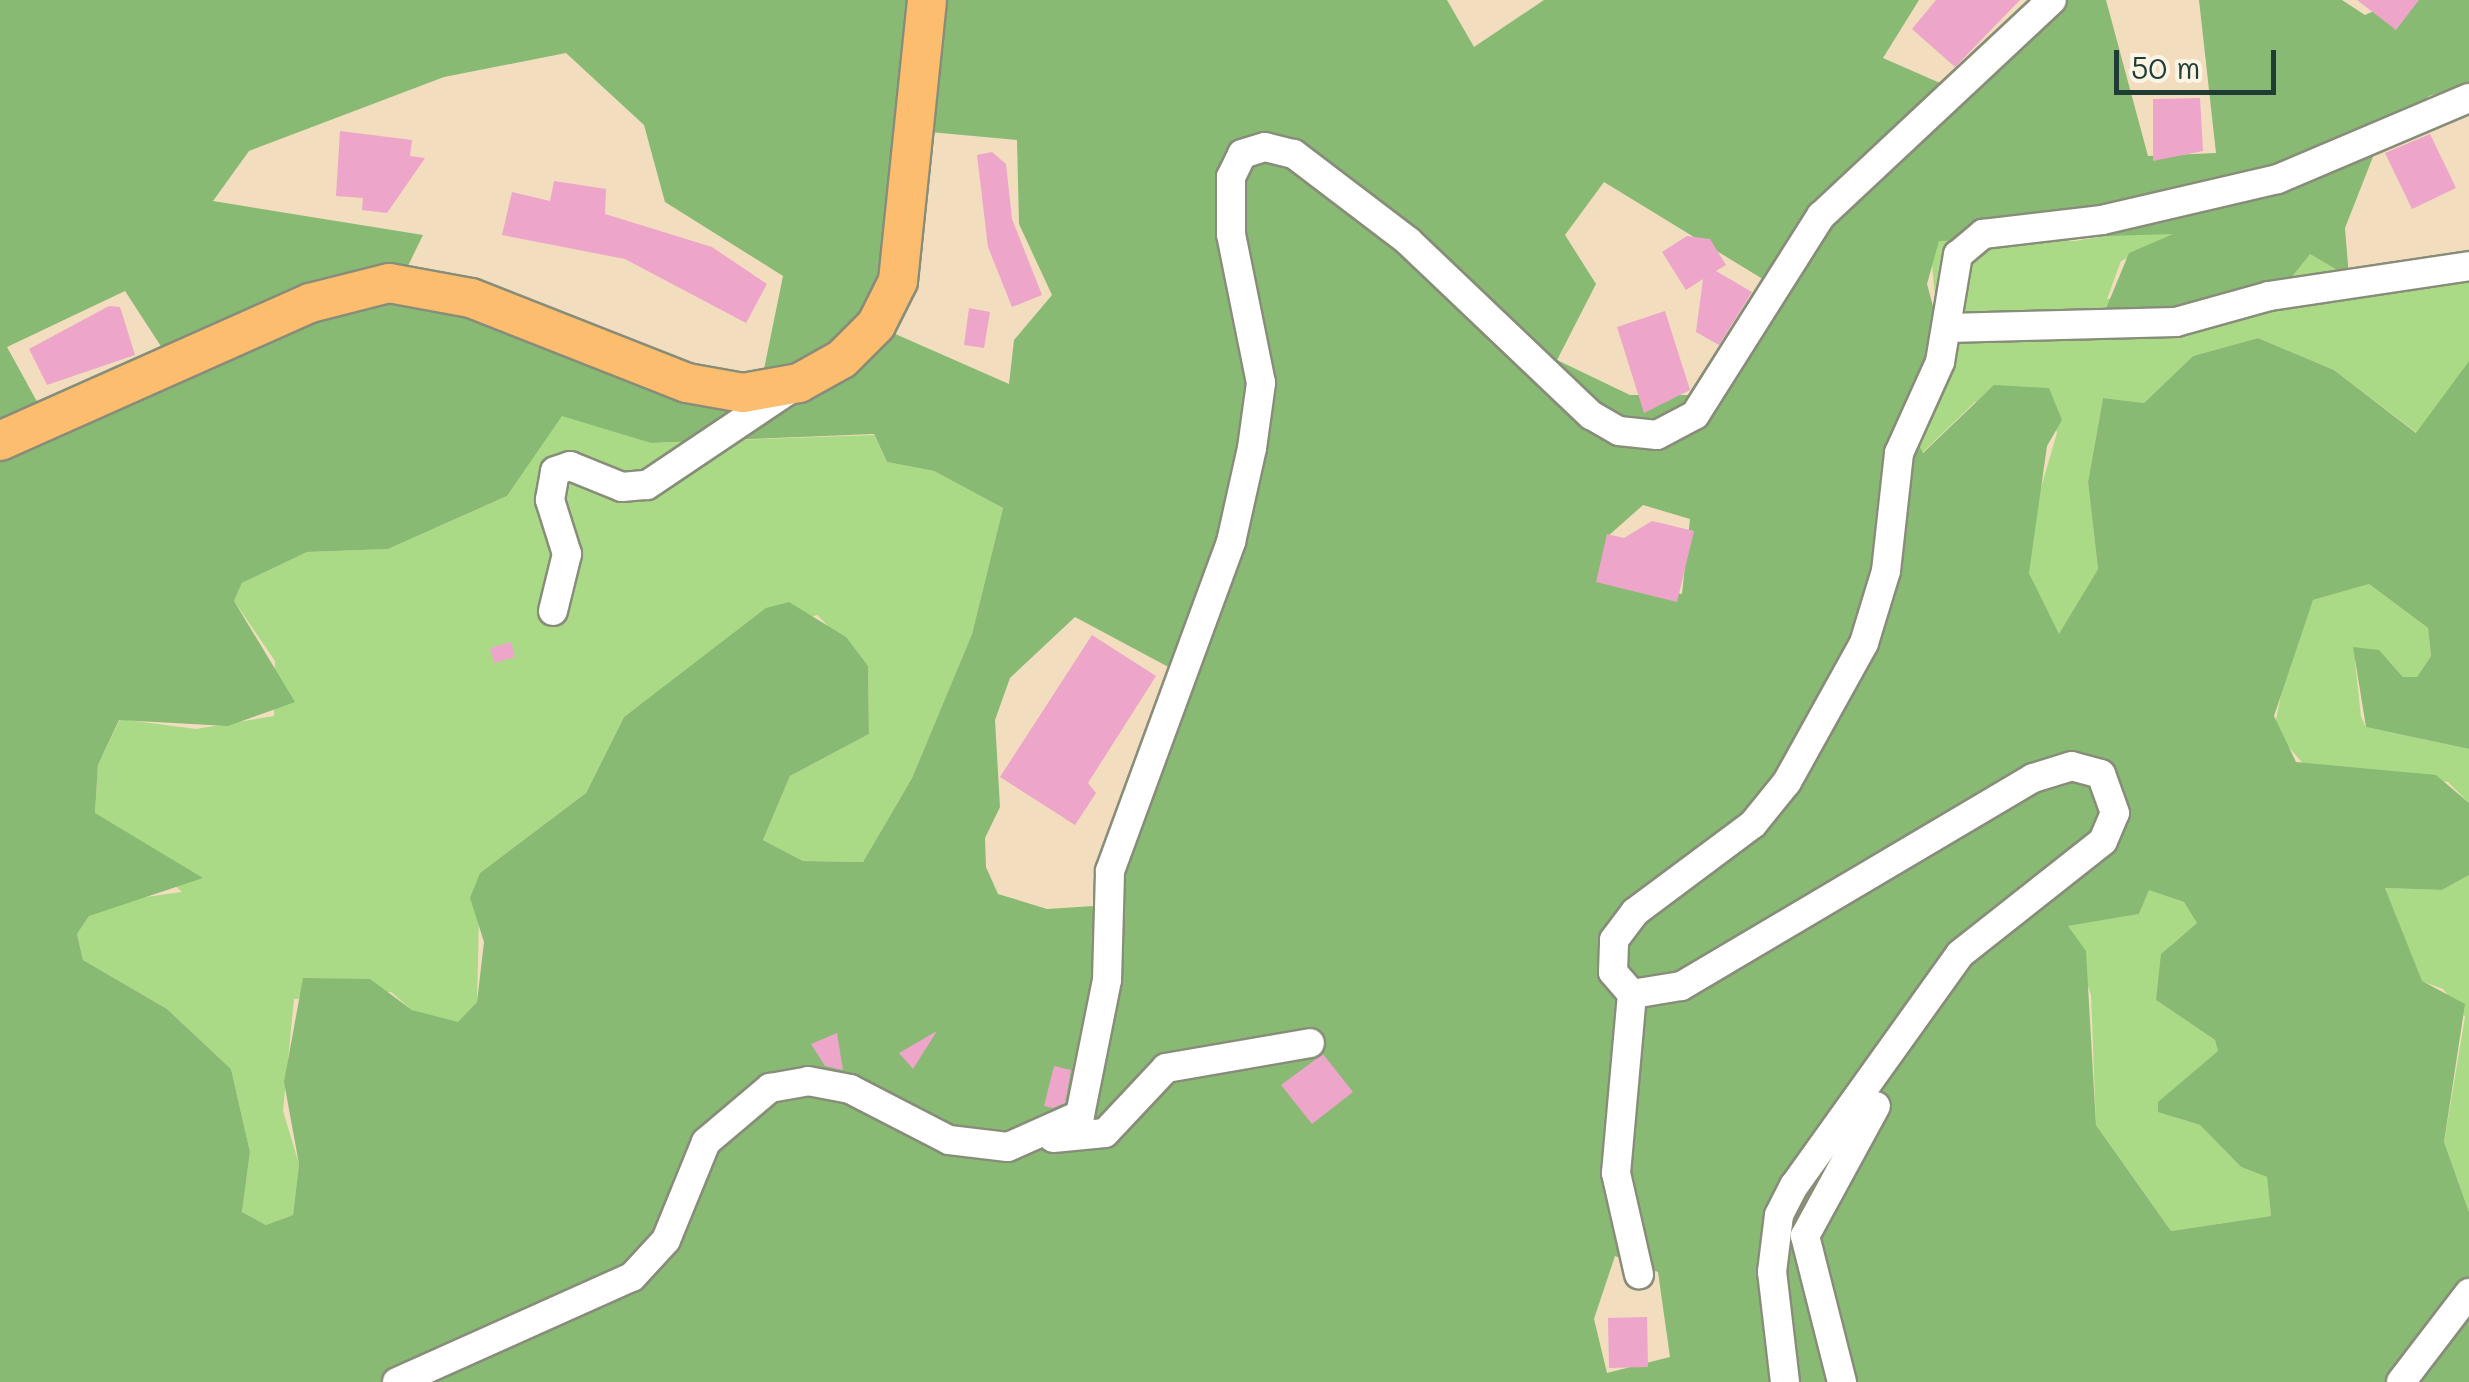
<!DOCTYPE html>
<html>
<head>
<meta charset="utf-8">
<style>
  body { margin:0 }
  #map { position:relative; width:2469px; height:1382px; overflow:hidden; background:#f2ddbe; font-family:Mali,sans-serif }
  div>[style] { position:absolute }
  .green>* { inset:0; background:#abda87 }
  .forest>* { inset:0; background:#88ba74 }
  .building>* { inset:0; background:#eda5ca }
  .roads { filter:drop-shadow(2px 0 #888d79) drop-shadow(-2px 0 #888d79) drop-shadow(0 2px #888d79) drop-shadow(0 -2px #888d79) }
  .minor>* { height:28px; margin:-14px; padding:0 14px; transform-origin:14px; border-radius:14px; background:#fff }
  .major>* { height:38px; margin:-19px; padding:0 19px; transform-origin:19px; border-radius:19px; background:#fcbd6f }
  span { translate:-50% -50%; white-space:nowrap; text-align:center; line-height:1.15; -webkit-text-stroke:8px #fcf5e5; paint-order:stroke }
  .scale { position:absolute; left:2114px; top:50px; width:162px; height:45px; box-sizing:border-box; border:5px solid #1f3d34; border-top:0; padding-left:12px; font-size:30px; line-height:35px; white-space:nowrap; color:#1f3d34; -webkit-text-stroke:8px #fcf5e5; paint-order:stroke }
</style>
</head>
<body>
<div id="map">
  <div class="green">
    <i style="clip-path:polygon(2136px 231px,2174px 234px,2121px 261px,2107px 299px,2310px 254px,2349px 277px,2469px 261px,2469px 361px,2417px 433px,2334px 370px,2258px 338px,2193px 356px,2144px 403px,2103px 398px,2088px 482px,2098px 569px,2059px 635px,2029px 573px,2032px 518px,2057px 433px,2049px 388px,2016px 387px,1975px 402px,1922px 453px,1910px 429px,1936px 308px,1931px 253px,1939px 241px,1967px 234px,2075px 241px)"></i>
    <i style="clip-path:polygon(562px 415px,651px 443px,874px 435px,887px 462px,934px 471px,1003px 508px,972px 634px,912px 778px,863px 862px,803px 861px,763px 840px,790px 776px,869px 734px,868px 666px,817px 615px,713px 650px,624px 717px,586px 793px,480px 873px,477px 1002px,458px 1023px,412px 1010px,391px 992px,294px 999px,283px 1111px,299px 1164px,293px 1215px,266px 1225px,242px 1212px,250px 1152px,231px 1069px,167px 1009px,83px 960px,77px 934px,89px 916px,110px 902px,182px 892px,95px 813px,98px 765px,120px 719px,196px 729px,274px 716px,275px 661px,234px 601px,242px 583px,307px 552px,388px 549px,507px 496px)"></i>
    <i style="clip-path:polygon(2369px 584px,2428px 628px,2431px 656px,2417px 677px,2403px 677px,2389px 661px,2355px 661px,2361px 717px,2366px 727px,2469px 749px,2469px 803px,2448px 782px,2306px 767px,2274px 730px,2290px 649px,2313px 600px)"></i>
    <i style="clip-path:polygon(2469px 875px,2469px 1212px,2444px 1142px,2465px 1017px,2443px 989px,2421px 981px,2385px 888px,2442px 890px)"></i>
    <i style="clip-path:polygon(2149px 889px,2184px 902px,2198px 923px,2171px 945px,2156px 1000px,2215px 1040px,2219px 1051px,2170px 1095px,2174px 1117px,2200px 1125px,2241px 1167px,2267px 1177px,2271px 1216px,2171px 1231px,2096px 1125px,2091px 995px,2067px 926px,2139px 914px)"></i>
  </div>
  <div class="forest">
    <i style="clip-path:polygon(evenodd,0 0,1447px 0,1474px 47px,1544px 0,1919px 0,1883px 58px,1965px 94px,2034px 0,2106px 0,2148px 156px,2216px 153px,2199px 0,2342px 0,2365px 15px,2399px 0,2469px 0,2469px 85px,2429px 96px,2378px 144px,2345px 228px,2349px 277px,2310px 254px,2287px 283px,2222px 308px,2105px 311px,2129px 253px,2173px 234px,1939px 241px,1927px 284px,1937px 321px,1910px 429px,1923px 453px,1994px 385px,2049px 388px,2062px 420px,2047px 446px,2029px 573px,2059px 634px,2098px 569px,2088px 482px,2103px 398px,2144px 403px,2193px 356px,2258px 338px,2334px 370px,2416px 433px,2469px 361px,2469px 749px,2366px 727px,2353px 647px,2379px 650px,2403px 677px,2417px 677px,2431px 656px,2428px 628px,2369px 584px,2313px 600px,2274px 716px,2296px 762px,2436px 775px,2469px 803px,2469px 875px,2442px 890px,2385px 888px,2422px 981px,2465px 1004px,2444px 1142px,2469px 1212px,2469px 1382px,0 1382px,0 0,566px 53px,644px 125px,665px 202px,783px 276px,761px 384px,404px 274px,423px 235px,213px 201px,249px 151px,444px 77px,566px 53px,0 0,930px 132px,1017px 140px,1019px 224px,1052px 295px,1014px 340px,1009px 384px,884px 329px,922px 254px,930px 132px,0 0,1604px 182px,1779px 289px,1688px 395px,1630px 395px,1557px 360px,1596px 284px,1565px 235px,1604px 182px,0 0,125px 291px,166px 354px,46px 418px,7px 347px,125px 291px,0 0,562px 416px,651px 443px,874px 434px,887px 462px,934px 471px,1003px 508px,972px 634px,912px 778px,863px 862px,803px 861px,763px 840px,790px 776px,869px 734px,868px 666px,846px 637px,789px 602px,766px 608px,624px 717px,586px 793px,480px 873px,470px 898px,484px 942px,477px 1002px,458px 1022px,412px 1010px,370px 979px,303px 978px,284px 1082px,299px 1164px,293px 1215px,266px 1225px,242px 1212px,250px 1152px,231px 1069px,167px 1009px,83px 960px,77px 934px,89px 916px,203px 878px,95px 813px,98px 765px,119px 720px,228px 726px,295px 702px,234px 601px,242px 583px,307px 552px,388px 549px,507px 496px,562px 416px,0 0,1643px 505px,1690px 519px,1682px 594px,1602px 582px,1607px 537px,1643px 505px,0 0,1075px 617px,1174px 670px,1109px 905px,1047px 909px,998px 894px,986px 867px,985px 838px,1000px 807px,995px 720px,1010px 678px,1075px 617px,0 0,2149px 890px,2184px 902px,2197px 923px,2161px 954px,2156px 1000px,2215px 1040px,2218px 1051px,2158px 1102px,2158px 1112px,2200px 1125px,2241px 1167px,2267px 1177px,2271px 1216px,2171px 1231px,2096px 1125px,2086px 951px,2068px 926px,2139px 914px,2149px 890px,0 0,1615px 1256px,1658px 1272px,1670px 1357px,1607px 1373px,1594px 1319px,1615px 1256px)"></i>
  </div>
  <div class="building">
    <i style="clip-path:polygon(1936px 0,2020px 0,1955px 67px,1912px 29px)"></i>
    <i style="clip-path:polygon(2357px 0,2419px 0,2396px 30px)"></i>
    <i style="clip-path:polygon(2200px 98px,2203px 151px,2153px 161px,2153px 99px)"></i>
    <i style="clip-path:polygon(340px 131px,412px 140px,410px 156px,425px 158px,387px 213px,362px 210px,363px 198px,336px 196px)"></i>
    <i style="clip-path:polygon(2430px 134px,2456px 188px,2412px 209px,2385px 153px)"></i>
    <i style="clip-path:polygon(992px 152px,1006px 164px,1012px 219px,1042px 295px,1012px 307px,988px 247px,977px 155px)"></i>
    <i style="clip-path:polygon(554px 181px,606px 189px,605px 214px,712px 247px,767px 284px,746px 323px,625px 259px,502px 235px,512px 192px,550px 201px)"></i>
    <i style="clip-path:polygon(1687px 236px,1710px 239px,1726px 265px,1716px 271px,1752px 292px,1719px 345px,1696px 332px,1703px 279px,1686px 290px,1662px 252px)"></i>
    <i style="clip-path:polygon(109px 306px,120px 307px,135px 355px,47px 385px,29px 349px)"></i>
    <i style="clip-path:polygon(969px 308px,990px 312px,984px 348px,964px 345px)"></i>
    <i style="clip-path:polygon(1665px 311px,1690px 390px,1644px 413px,1617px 327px)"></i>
    <i style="clip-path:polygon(1652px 521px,1694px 531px,1677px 602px,1596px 582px,1607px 534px,1624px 538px)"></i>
    <i style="clip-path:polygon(1092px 635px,1156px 676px,1088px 783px,1096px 793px,1075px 825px,1000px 777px)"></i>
    <i style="clip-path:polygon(511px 642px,515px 657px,494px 663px,490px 648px)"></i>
    <i style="clip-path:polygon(937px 1031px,913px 1069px,899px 1053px)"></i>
    <i style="clip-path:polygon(837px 1033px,843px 1070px,825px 1066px,811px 1044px)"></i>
    <i style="clip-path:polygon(1323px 1054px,1353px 1092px,1312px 1124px,1281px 1085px)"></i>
    <i style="clip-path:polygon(1054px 1066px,1071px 1070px,1065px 1103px,1053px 1108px,1044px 1106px)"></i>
    <i style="clip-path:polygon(1647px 1317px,1648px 1367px,1609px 1368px,1608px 1318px)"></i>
  </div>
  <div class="roads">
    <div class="minor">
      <i style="left:1947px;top:328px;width:229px;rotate:-1.5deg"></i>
      <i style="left:2176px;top:322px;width:97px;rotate:-15.6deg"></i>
      <i style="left:2269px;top:296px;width:202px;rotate:-8.5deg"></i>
      <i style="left:553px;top:611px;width:59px;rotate:-76.2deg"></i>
      <i style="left:567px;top:554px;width:57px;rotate:-107.5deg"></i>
      <i style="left:550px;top:500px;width:29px;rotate:-80deg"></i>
      <i style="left:555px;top:471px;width:16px;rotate:-18deg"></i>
      <i style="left:570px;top:466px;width:56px;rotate:22deg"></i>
      <i style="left:622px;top:487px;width:25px;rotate:-5deg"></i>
      <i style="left:647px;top:485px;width:172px;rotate:-33.9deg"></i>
      <i style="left:1632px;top:994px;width:180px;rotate:95.1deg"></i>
      <i style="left:1616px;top:1173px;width:104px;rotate:77.2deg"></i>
      <i style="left:1053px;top:1138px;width:52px;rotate:-5.5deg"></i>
      <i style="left:1105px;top:1133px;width:89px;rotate:-46.8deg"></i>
      <i style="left:1166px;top:1068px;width:146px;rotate:-9.8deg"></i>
      <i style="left:397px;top:1382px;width:257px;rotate:-24.1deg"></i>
      <i style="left:632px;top:1277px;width:50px;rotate:-47.4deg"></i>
      <i style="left:666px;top:1240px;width:106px;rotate:-67.8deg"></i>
      <i style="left:706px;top:1142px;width:84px;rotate:-40.2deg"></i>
      <i style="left:770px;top:1088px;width:39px;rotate:-10deg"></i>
      <i style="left:808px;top:1081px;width:43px;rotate:10.8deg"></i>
      <i style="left:850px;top:1089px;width:111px;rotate:27.3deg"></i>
      <i style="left:949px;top:1140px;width:59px;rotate:6.8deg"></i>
      <i style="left:1008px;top:1147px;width:79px;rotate:-24deg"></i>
      <i style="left:1080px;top:1115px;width:138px;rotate:-78.7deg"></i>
      <i style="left:1107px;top:980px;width:109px;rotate:-88.4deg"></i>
      <i style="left:1110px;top:871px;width:351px;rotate:-69.8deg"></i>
      <i style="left:1231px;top:542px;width:96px;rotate:-77.4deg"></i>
      <i style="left:1252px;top:448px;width:66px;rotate:-82.1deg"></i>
      <i style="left:1261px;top:383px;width:152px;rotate:-101.4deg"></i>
      <i style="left:1231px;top:234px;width:57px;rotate:-90deg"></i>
      <i style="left:1231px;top:177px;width:25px;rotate:-64deg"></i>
      <i style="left:1242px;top:154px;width:24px;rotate:-17deg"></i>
      <i style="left:1265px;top:147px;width:30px;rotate:14deg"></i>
      <i style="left:1294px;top:154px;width:143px;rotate:37.3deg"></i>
      <i style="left:1408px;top:241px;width:253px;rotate:43.6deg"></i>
      <i style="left:1591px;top:415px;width:32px;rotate:30deg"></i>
      <i style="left:1619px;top:431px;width:38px;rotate:6deg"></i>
      <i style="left:1657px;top:435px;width:43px;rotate:-27.8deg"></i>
      <i style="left:1695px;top:415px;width:236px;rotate:-57.7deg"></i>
      <i style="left:1821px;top:216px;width:316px;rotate:-43.1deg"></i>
      <i style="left:1785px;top:1382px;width:111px;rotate:-96.7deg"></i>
      <i style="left:1772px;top:1272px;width:57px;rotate:-83deg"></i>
      <i style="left:1779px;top:1215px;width:33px;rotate:-63deg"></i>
      <i style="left:1794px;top:1186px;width:285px;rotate:-54.4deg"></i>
      <i style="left:1960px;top:954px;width:182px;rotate:-38.3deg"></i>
      <i style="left:2103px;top:841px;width:30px;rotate:-67deg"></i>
      <i style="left:2115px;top:813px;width:41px;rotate:-109.7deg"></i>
      <i style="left:2101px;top:774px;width:30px;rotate:-165deg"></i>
      <i style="left:2072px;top:766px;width:41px;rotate:162.9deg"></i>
      <i style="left:2033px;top:778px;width:409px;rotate:149.4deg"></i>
      <i style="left:1681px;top:986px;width:50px;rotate:170.7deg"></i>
      <i style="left:1632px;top:994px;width:29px;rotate:-131deg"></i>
      <i style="left:1613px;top:972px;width:32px;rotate:-88deg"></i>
      <i style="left:1614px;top:940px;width:35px;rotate:-53deg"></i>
      <i style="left:1635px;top:912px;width:147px;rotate:-36.7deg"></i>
      <i style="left:1753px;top:824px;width:54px;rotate:-51deg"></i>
      <i style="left:1787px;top:782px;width:159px;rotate:-61deg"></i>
      <i style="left:1864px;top:643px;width:75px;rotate:-73deg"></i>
      <i style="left:1886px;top:571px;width:119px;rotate:-83.7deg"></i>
      <i style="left:1899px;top:453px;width:100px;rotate:-65.7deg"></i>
      <i style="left:1940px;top:362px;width:109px;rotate:-80.5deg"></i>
      <i style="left:1958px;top:255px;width:33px;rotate:-40deg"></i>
      <i style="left:1983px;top:234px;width:120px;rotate:-6.7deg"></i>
      <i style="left:2102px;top:220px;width:181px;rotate:-13.1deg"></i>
      <i style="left:2278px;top:179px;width:207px;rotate:-23deg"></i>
      <i style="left:1842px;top:1382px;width:151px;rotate:-104.2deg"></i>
      <i style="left:1805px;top:1236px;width:148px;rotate:-61.4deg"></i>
      <i style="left:2401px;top:1382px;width:112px;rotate:-52.6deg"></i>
    </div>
    <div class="major">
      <i style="left:0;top:441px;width:339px;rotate:-24deg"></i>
      <i style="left:310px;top:303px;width:81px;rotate:-14.2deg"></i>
      <i style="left:389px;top:283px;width:83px;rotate:10.4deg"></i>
      <i style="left:471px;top:298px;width:232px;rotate:21.5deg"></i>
      <i style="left:687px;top:383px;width:57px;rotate:10.1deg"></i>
      <i style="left:743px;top:393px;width:57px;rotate:-10.1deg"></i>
      <i style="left:799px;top:383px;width:49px;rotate:-29.2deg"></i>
      <i style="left:842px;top:359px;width:48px;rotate:-45deg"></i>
      <i style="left:876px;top:325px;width:49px;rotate:-63.4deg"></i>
      <i style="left:898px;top:281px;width:282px;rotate:-84.1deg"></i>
    </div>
  </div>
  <div class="scale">50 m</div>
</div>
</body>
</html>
